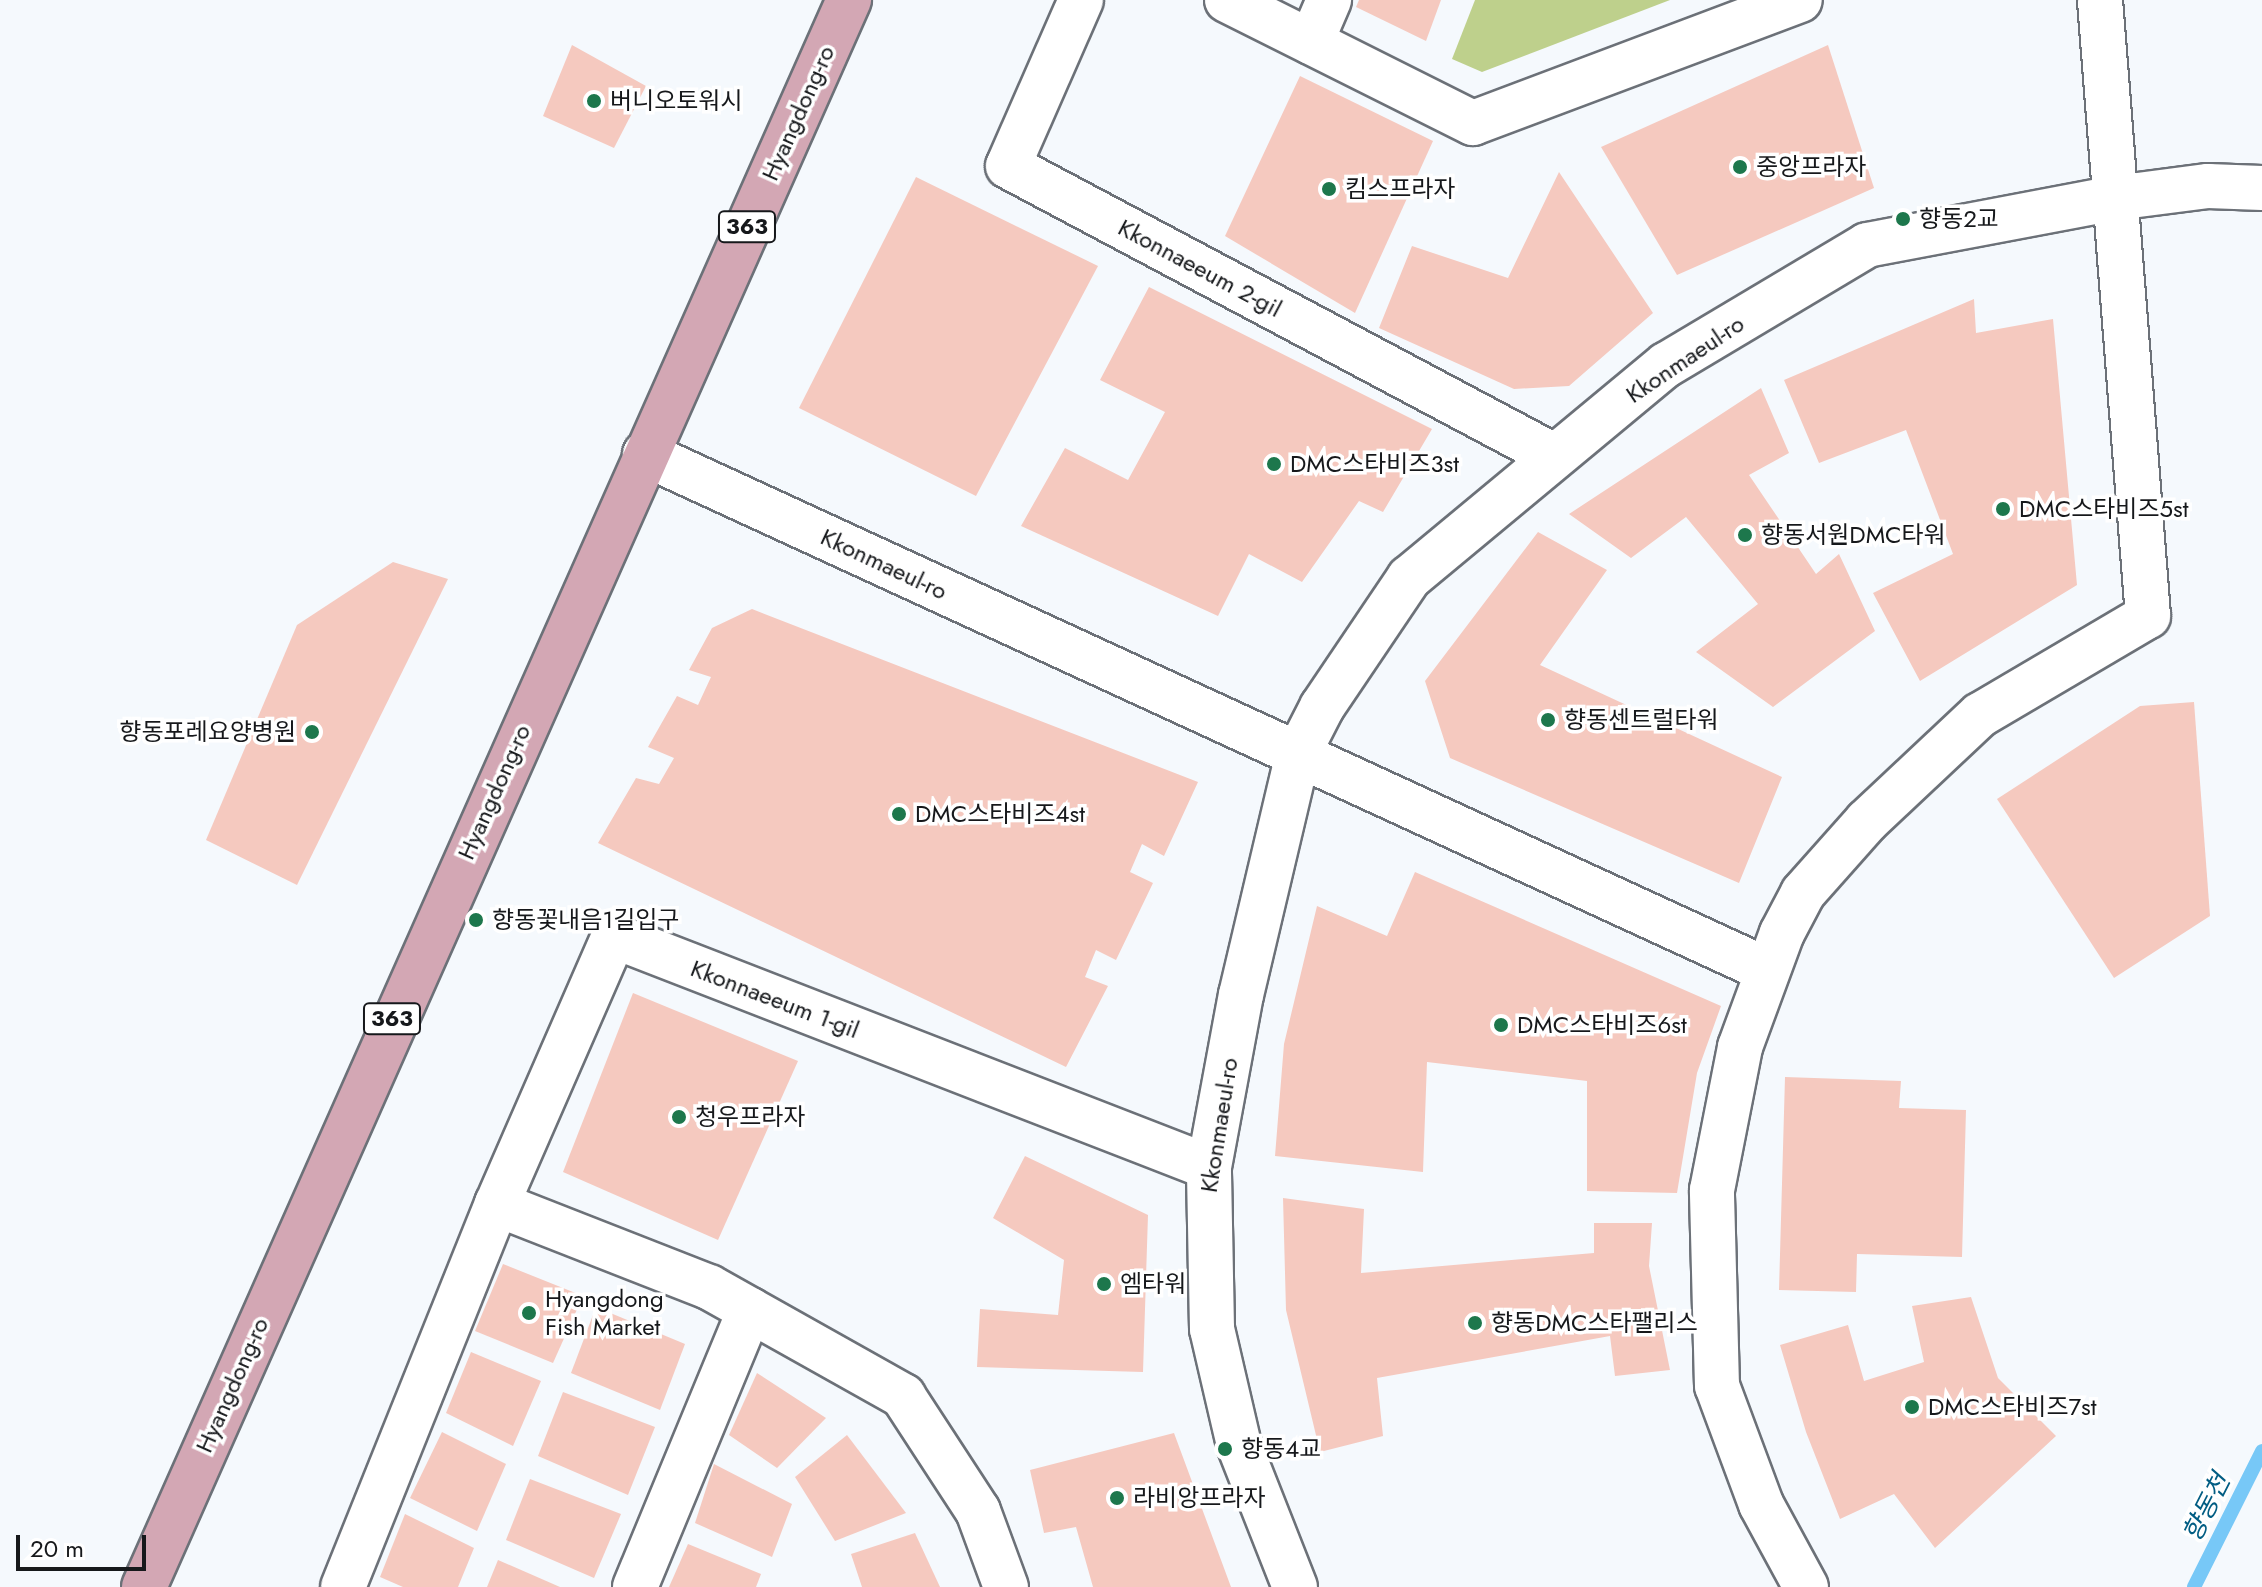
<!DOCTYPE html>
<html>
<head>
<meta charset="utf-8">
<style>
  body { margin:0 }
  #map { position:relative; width:2262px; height:1587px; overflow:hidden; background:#f5f9fd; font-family:Jost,"Noto Sans KR",sans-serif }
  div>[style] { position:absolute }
  .green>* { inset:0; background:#bed08c }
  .stream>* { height:14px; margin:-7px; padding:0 7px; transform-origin:7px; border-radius:7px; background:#77c8f7 }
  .building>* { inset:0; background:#f5c9bf }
  .roads { filter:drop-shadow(2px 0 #6c7178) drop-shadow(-2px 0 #6c7178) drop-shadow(0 2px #6c7178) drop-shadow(0 -2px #6c7178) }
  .minor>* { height:44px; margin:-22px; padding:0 22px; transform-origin:22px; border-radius:22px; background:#fff }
  .major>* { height:44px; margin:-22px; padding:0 22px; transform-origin:22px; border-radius:22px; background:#d3a7b4 }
  .dots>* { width:22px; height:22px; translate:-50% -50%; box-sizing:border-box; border:4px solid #fff; border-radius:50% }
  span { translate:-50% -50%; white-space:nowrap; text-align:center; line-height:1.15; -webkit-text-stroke:7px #fff; paint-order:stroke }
  .shield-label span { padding:2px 6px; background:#fff; border:2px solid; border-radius:6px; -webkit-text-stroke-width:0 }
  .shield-label { font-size:22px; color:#16181b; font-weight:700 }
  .poi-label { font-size:24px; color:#16181b }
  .left { translate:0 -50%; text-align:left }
  .right { translate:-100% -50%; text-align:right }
  .street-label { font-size:24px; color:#16181b }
  .water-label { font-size:26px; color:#025d83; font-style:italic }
  .scale { position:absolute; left:16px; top:1535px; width:130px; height:36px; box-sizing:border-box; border:4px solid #16181b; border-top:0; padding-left:10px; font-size:24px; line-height:28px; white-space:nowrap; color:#16181b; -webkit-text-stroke:6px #fff; paint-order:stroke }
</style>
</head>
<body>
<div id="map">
  <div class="green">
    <i style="clip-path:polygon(1475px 0,1670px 0,1482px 72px,1452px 59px)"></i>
  </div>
  <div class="stream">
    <i style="left:2194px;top:1587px;width:152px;rotate:-63.4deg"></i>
  </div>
  <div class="building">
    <i style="clip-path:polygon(1359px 0,1441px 0,1426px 41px,1356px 7px)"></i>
    <i style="clip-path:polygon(572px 45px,646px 86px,614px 148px,543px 116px)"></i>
    <i style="clip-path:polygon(1828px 45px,1874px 188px,1677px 275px,1601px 147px)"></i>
    <i style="clip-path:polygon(1300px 76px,1433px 141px,1355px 313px,1225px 236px)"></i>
    <i style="clip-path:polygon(1559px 172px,1653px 313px,1569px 386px,1514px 389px,1379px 328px,1412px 246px,1508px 278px)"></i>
    <i style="clip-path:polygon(916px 177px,1098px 266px,976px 496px,799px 408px)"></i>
    <i style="clip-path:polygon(1149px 287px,1432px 429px,1383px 512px,1359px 501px,1302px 582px,1249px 554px,1218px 616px,1021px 526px,1065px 448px,1128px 480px,1165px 412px,1100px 380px)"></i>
    <i style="clip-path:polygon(1974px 299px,1976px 333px,2053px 319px,2077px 585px,1920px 681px,1873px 593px,1953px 554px,1906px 430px,1819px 463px,1784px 380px)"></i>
    <i style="clip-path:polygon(1761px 388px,1789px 453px,1749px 475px,1816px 574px,1839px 554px,1875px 631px,1773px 707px,1696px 652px,1758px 604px,1686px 517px,1631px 558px,1569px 514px)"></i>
    <i style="clip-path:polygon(1538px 532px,1607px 570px,1540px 665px,1782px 777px,1739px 883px,1450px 758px,1425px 681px)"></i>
    <i style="clip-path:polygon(393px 562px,448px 579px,297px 885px,206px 840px,297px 625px)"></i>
    <i style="clip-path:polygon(752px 609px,1198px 782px,1164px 856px,1142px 844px,1130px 872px,1153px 883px,1116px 960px,1096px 950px,1085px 977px,1108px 986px,1066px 1067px,598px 843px,636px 778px,659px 784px,674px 758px,648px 747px,677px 696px,698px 705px,711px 677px,689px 670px,712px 628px)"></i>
    <i style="clip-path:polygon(2194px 702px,2210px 916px,2114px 978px,1997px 799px,2140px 706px)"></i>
    <i style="clip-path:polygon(1415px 872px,1721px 1006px,1697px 1073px,1677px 1193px,1587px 1191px,1587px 1081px,1427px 1062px,1423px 1172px,1275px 1156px,1284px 1044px,1317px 906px,1387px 936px)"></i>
    <i style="clip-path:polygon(633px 993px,798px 1061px,718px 1240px,563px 1172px)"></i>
    <i style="clip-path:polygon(1785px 1077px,1901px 1081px,1899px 1108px,1966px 1110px,1962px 1257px,1857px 1254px,1856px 1292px,1779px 1290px)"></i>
    <i style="clip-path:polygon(1025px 1156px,1148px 1215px,1143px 1372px,977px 1367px,980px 1309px,1058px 1315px,1064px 1260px,993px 1218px)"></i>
    <i style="clip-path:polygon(1283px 1198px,1364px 1209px,1361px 1273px,1594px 1253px,1594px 1223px,1652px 1223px,1649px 1266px,1670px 1370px,1615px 1376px,1610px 1336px,1377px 1378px,1383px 1436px,1320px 1452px,1286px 1310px)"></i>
    <i style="clip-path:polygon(503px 1264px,583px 1296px,553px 1363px,475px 1331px)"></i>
    <i style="clip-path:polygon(1971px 1297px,1998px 1378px,2056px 1436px,1935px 1548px,1894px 1494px,1840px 1519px,1806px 1432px,1780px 1345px,1848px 1325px,1864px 1381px,1924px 1362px,1912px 1306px)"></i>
    <i style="clip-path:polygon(596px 1307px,685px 1344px,660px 1410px,571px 1373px)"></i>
    <i style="clip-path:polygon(471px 1352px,541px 1381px,513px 1446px,446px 1413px)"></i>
    <i style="clip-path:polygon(757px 1373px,826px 1418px,777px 1468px,729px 1435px)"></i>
    <i style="clip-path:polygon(563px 1392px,655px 1427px,628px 1495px,538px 1456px)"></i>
    <i style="clip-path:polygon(442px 1432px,506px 1464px,477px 1531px,410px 1498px)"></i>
    <i style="clip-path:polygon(1174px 1433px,1231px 1587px,1093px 1587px,1076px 1527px,1044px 1533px,1030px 1470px)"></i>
    <i style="clip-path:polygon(847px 1435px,906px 1513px,835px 1541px,795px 1477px)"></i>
    <i style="clip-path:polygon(714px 1464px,792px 1504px,772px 1557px,695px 1523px)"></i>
    <i style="clip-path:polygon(530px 1479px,621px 1514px,594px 1578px,506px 1540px)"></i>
    <i style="clip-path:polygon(405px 1514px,474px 1548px,458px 1587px,403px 1587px,380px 1577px)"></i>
    <i style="clip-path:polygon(915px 1533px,940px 1587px,862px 1587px,851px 1554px)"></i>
    <i style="clip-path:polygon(688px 1544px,761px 1574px,756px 1587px,669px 1587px)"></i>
    <i style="clip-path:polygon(498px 1560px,560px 1587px,487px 1587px)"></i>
  </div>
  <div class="roads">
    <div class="minor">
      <i style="left:1081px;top:0;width:181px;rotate:113.7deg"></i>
      <i style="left:1008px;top:166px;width:616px;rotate:27.98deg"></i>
      <i style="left:1227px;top:0;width:275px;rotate:26.6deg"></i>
      <i style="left:1473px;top:123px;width:349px;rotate:-20.6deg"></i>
      <i style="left:1311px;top:42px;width:46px;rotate:-66.8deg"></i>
      <i style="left:645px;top:454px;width:1235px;rotate:24.7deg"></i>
      <i style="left:497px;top:1204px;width:228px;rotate:21.4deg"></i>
      <i style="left:709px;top:1287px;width:223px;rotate:29.3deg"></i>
      <i style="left:903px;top:1396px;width:137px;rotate:56.9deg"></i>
      <i style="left:978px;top:1511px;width:81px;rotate:69.8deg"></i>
      <i style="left:343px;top:1587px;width:413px;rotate:-68.1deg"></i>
      <i style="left:497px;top:1204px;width:292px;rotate:-66.4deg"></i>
      <i style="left:614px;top:936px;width:638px;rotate:21.22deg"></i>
      <i style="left:635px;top:1587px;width:300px;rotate:-67.5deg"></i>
      <i style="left:1295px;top:1587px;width:153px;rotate:-111.5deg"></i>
      <i style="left:1239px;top:1445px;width:119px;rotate:-103.1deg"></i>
      <i style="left:1212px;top:1329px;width:162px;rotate:-91.1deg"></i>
      <i style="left:1209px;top:1167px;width:175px;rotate:-79.5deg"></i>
      <i style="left:1241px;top:995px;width:248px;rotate:-76.7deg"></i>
      <i style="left:1298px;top:754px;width:53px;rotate:-62.9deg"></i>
      <i style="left:1322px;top:707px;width:156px;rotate:-56deg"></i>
      <i style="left:1409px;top:578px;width:334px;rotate:-39.7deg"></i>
      <i style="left:1666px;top:365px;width:234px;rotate:-30.8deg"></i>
      <i style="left:1867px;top:245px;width:252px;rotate:-10.7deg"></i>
      <i style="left:2115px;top:198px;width:94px;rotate:-7.4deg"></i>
      <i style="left:2208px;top:186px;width:54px;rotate:2.1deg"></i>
      <i style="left:1806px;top:1587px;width:94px;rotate:-118.5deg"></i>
      <i style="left:1761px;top:1504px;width:126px;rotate:-110.4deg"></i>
      <i style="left:1717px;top:1386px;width:196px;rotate:-91.5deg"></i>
      <i style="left:1712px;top:1190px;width:146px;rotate:-78.9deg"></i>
      <i style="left:1740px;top:1047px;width:121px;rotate:-69.8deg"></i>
      <i style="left:1782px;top:933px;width:45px;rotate:-62.3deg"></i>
      <i style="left:1803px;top:893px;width:96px;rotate:-48.4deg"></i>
      <i style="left:1867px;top:821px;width:155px;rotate:-43.2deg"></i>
      <i style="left:1980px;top:715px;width:195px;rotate:-30.5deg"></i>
      <i style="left:2148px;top:616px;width:618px;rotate:-94.46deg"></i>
    </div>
    <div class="major">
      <i style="left:144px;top:1587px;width:1737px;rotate:-66.05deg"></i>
    </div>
  </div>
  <div class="dots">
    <i style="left:594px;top:101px;background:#1d774c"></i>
    <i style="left:1740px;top:167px;background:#1d774c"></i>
    <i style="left:1329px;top:189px;background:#1d774c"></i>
    <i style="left:1903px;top:219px;background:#1d774c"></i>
    <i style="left:1274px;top:464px;background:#1d774c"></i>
    <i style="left:2003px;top:509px;background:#1d774c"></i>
    <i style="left:1745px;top:535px;background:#1d774c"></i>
    <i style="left:1548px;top:720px;background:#1d774c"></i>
    <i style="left:312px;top:732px;background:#1d774c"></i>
    <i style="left:899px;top:814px;background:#1d774c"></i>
    <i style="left:476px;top:920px;background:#1d774c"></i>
    <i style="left:1501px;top:1025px;background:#1d774c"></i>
    <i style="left:679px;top:1117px;background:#1d774c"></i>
    <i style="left:1104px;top:1284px;background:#1d774c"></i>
    <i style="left:529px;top:1313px;background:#1d774c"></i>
    <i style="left:1475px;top:1323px;background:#1d774c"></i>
    <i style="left:1912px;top:1407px;background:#1d774c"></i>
    <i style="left:1225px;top:1449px;background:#1d774c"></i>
    <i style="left:1117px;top:1498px;background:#1d774c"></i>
  </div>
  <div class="shield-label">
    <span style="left:747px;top:227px">363</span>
    <span style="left:392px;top:1019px">363</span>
  </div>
  <div class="poi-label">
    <span class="left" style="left:610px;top:101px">버니오토워시</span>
    <span class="left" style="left:1756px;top:167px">중앙프라자</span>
    <span class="left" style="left:1345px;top:189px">킴스프라자</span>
    <span class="left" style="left:1919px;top:219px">향동2교</span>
    <span class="left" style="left:1290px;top:464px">DMC스타비즈3st</span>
    <span class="left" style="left:2019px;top:509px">DMC스타비즈5st</span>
    <span class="left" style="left:1761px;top:535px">향동서원DMC타워</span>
    <span class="left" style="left:1564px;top:720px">향동센트럴타워</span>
    <span class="right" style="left:296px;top:732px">향동포레요양병원</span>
    <span class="left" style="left:915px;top:814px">DMC스타비즈4st</span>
    <span class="left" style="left:492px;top:920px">향동꽃내음1길입구</span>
    <span class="left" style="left:1517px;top:1025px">DMC스타비즈6st</span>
    <span class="left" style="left:695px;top:1117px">청우프라자</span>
    <span class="left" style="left:1120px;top:1284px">엠타워</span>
    <span class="left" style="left:545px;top:1313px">Hyangdong<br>Fish Market</span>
    <span class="left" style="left:1491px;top:1323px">향동DMC스타팰리스</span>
    <span class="left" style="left:1928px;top:1407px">DMC스타비즈7st</span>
    <span class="left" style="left:1241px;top:1449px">향동4교</span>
    <span class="left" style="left:1133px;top:1498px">라비앙프라자</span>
  </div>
  <div class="street-label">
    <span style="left:798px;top:113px;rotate:-66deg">Hyangdong-ro</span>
    <span style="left:1200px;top:268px;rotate:28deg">Kkonnaeeum 2-gil</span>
    <span style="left:1685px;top:359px;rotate:-34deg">Kkonmaeul-ro</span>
    <span style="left:884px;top:564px;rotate:25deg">Kkonmaeul-ro</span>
    <span style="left:494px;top:792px;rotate:-66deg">Hyangdong-ro</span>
    <span style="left:775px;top:999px;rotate:21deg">Kkonnaeeum 1-gil</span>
    <span style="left:1219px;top:1125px;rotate:-81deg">Kkonmaeul-ro</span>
    <span style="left:232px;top:1385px;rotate:-66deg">Hyangdong-ro</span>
  </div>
  <div class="water-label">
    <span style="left:2207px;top:1508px;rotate:-63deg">향동천</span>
  </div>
  <div class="scale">20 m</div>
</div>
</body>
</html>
